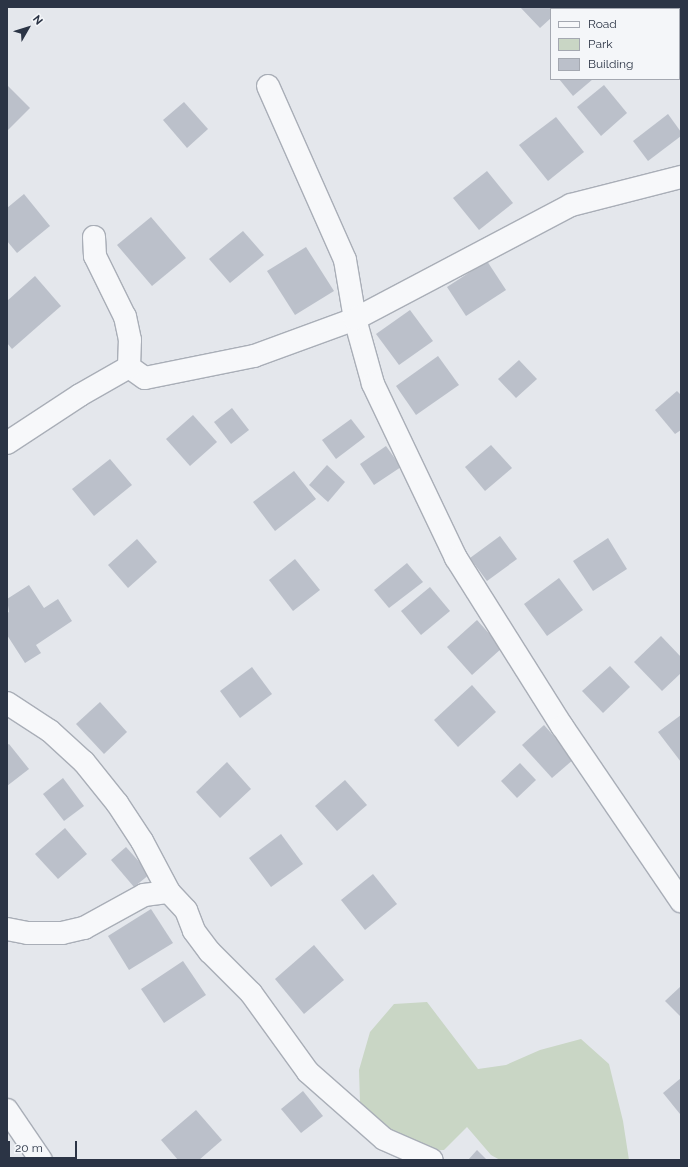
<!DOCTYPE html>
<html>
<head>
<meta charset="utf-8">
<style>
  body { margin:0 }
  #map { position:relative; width:688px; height:1167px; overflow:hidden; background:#e4e7ec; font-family:Raleway,sans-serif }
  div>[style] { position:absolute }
  .green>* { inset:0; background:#c9d6c5 }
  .building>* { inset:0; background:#bbc0ca }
  .roads { filter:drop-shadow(1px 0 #a9aeb7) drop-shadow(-1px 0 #a9aeb7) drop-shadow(0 1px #a9aeb7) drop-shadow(0 -1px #a9aeb7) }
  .minor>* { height:22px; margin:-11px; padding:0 11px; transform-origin:11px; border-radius:11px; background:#f7f8fa }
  span { translate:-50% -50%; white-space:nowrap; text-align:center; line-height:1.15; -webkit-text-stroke:3.5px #f4f6f9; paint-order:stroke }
  .frame { position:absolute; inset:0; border:8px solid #2b3445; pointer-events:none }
  .legend { position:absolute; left:550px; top:8px; width:130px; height:72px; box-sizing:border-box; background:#f4f6f9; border:1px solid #a4a8b1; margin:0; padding:5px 7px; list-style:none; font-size:12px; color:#2b3445 }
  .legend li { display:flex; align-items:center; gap:8px; height:20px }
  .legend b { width:20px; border:1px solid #a4a8b1 }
  .north { position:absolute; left:8px; top:8px; width:40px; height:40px; -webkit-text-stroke:3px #f4f6f9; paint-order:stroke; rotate:51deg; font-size:11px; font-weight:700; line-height:16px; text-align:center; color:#2b3445 }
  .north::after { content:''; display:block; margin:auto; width:14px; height:18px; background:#2b3445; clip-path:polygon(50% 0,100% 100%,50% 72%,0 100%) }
  .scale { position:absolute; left:8px; top:1141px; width:69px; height:18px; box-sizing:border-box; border:2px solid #2b3445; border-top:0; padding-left:5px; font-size:12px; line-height:14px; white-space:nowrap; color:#2b3445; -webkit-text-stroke:3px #f4f6f9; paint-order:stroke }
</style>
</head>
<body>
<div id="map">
  <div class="green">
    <i style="clip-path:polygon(427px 1002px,478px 1069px,506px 1065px,540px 1050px,581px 1039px,609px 1064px,623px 1121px,629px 1160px,500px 1160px,491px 1155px,467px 1127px,444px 1150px,421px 1151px,402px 1142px,360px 1102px,359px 1070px,370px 1032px,394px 1004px)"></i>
  </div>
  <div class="building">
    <i style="clip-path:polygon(520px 7px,563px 7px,551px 9px,551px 18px,540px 28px)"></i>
    <i style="clip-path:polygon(559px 79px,593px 79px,573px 96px)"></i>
    <i style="clip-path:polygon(7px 85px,30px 108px,7px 131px)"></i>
    <i style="clip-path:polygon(604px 85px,627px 113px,601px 136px,577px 107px)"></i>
    <i style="clip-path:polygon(184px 102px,208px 129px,187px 148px,163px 120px)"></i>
    <i style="clip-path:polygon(668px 114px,681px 132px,681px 136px,648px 161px,633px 141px)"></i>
    <i style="clip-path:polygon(556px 117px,584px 152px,548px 181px,519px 145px)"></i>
    <i style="clip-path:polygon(487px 171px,513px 203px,479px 230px,453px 198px)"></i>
    <i style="clip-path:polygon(24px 194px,50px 226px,17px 253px,7px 241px,7px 208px)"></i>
    <i style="clip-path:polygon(151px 217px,186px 258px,152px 286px,117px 245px)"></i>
    <i style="clip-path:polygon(243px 231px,264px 255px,230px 283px,209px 259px)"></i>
    <i style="clip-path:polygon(306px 247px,334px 291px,295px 315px,267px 271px)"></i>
    <i style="clip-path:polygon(487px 261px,506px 290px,466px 316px,447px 287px)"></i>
    <i style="clip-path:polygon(35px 276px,61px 306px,12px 349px,7px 343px,7px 301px)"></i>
    <i style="clip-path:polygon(410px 310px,433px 341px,399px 365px,376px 334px)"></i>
    <i style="clip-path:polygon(438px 356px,459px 385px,416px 415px,396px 386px)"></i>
    <i style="clip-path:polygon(519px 360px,537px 379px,516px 398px,498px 379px)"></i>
    <i style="clip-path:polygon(677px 391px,681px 395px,681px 430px,675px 434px,655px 410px)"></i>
    <i style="clip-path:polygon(232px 408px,249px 430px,231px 444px,214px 422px)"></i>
    <i style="clip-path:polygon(193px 415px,217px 442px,190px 466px,166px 439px)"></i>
    <i style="clip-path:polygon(351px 419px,365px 437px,336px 459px,322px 440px)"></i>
    <i style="clip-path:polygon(491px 445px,512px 468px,485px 491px,465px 467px)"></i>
    <i style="clip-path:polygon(386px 446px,401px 467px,374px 485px,360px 464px)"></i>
    <i style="clip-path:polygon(110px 459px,132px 485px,94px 516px,72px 489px)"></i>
    <i style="clip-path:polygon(327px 465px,345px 482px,328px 502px,309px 485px)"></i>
    <i style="clip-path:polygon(294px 471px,316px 499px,275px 531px,253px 502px)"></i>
    <i style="clip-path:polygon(500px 536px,517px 559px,487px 581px,470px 558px)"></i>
    <i style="clip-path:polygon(608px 538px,627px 569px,593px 591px,573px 561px)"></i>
    <i style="clip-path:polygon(137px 539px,157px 562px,128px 588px,108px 565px)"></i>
    <i style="clip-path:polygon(295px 559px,320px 590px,293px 611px,269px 580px)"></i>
    <i style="clip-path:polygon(407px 563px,423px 582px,389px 608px,374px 590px)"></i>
    <i style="clip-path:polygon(559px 578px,583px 610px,547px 636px,524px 604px)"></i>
    <i style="clip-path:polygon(29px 585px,44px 608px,58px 599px,72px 621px,36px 645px,41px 653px,25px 663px,7px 635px,7px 613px,9px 612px,7px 599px)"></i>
    <i style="clip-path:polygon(430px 587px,450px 611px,421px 635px,401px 611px)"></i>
    <i style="clip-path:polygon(477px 620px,502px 648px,472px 675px,447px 647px)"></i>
    <i style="clip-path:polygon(661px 636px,681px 657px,681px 673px,662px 691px,634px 662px)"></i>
    <i style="clip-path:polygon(610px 666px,630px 687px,603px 713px,582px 691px)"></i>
    <i style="clip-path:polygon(252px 667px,272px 694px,240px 718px,220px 691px)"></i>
    <i style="clip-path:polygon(472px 685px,496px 712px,458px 747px,434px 720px)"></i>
    <i style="clip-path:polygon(100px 702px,127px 732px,104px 754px,76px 724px)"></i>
    <i style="clip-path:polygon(681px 715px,681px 762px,658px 732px)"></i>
    <i style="clip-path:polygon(544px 725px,574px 759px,552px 778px,522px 745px)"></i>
    <i style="clip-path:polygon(9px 744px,29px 769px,7px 786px,7px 745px)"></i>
    <i style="clip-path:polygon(227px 762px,251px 789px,220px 818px,196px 792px)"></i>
    <i style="clip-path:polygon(520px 763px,536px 780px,517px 798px,501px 781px)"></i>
    <i style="clip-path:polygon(63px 778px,84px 806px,64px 821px,43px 794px)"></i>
    <i style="clip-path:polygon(345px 780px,367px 805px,337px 831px,315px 806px)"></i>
    <i style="clip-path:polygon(65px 828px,87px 854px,58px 879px,35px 854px)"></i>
    <i style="clip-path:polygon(281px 834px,303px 864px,271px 887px,249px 858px)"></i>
    <i style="clip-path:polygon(126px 847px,150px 874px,134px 887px,111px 860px)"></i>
    <i style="clip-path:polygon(373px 874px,397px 904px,365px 930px,341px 900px)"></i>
    <i style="clip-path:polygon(151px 909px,173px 943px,129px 970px,108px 936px)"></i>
    <i style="clip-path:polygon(314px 945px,344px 980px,304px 1014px,275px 979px)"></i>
    <i style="clip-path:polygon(183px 961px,206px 995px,164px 1023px,141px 989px)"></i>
    <i style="clip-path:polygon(681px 986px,681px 1017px,665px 1001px)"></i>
    <i style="clip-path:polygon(681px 1078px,681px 1113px,680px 1114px,663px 1093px)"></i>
    <i style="clip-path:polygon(303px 1091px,323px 1116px,301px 1133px,281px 1109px)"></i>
    <i style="clip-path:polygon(196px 1110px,222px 1140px,199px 1160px,178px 1160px,161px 1140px)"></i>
    <i style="clip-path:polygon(477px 1150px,487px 1160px,468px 1160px)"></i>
  </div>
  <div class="roads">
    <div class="minor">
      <i style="left:268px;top:86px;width:190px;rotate:66.1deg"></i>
      <i style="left:345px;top:260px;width:60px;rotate:80.4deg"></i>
      <i style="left:355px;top:319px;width:67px;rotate:74.5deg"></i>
      <i style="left:373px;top:384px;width:193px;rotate:64.5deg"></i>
      <i style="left:456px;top:558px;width:199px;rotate:57.8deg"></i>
      <i style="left:562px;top:726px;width:212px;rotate:55.8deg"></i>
      <i style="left:129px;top:367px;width:19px;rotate:35deg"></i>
      <i style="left:145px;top:378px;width:111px;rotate:-11.4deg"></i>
      <i style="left:254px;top:356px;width:108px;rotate:-20.1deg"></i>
      <i style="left:355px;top:319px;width:244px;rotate:-27.8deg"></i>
      <i style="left:571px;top:205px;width:114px;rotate:-14.3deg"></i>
      <i style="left:7px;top:443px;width:87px;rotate:-33.3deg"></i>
      <i style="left:80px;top:395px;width:56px;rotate:-29.7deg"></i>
      <i style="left:129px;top:367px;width:27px;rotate:-88deg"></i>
      <i style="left:130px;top:340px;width:24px;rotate:-102deg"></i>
      <i style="left:125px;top:317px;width:68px;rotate:-116.2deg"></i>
      <i style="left:95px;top:256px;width:19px;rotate:-93deg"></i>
      <i style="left:7px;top:703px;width:51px;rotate:33.1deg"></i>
      <i style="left:50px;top:731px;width:46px;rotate:42.4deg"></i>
      <i style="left:84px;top:762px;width:53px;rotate:51.2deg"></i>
      <i style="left:117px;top:803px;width:45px;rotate:56.7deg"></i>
      <i style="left:142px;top:841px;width:58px;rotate:62.1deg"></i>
      <i style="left:7px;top:929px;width:21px;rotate:11deg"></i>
      <i style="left:28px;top:933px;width:34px"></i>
      <i style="left:62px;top:933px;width:23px;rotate:-13deg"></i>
      <i style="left:84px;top:928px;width:68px;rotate:-28.8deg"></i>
      <i style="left:144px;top:895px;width:25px;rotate:-7deg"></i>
      <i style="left:169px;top:892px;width:25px;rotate:47deg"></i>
      <i style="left:186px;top:910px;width:22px;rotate:69deg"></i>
      <i style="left:194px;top:931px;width:26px;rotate:53deg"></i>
      <i style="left:210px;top:952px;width:58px;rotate:45deg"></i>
      <i style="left:251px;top:993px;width:97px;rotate:54.2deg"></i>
      <i style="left:308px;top:1072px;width:101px;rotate:41.4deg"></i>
      <i style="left:384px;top:1139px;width:52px;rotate:23.6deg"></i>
      <i style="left:7px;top:1110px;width:60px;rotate:55.8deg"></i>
    </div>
  </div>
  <div class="frame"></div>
  <ul class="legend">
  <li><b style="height:5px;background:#f7f8fa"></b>Road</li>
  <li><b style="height:11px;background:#c9d6c5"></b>Park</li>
  <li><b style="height:11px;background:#bbc0ca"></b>Building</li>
  </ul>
  <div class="north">N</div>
  <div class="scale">20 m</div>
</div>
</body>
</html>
